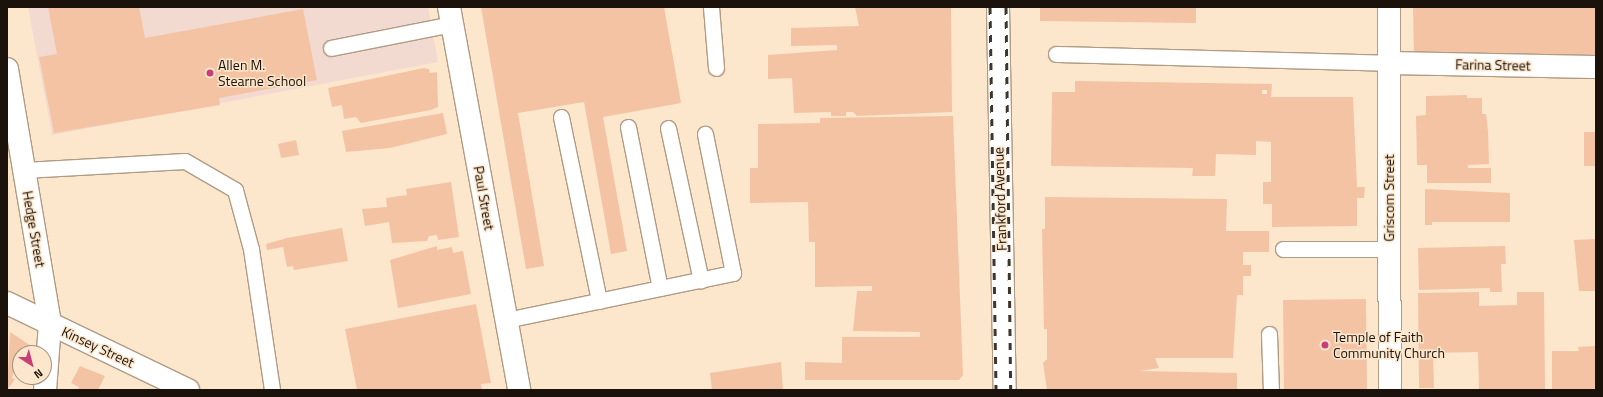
<!DOCTYPE html>
<html>
<head>
<meta charset="utf-8">
<style>
  body { margin:0 }
  #map { position:relative; width:1603px; height:397px; overflow:hidden; background:#fce6cc; font-family:"Titillium Web",sans-serif }
  div>[style] { position:absolute }
  .education>* { inset:0; background:#f2dad0 }
  .building>* { inset:0; background:#f4c3a4 }
  .roads { filter:drop-shadow(1px 0 #b09b84) drop-shadow(-1px 0 #b09b84) drop-shadow(0 1px #b09b84) drop-shadow(0 -1px #b09b84) }
  .lane>* { height:15px; margin:-7.5px; padding:0 7.5px; transform-origin:7.5px; border-radius:7.5px; background:#fff }
  .street>* { height:22px; margin:-11px; padding:0 11px; transform-origin:11px; border-radius:11px; background:#fff }
  .secondary>* { height:22px; margin:-11px; padding:0 11px; transform-origin:11px; border-radius:11px; background:#fff }
  .rail>* { height:3px; margin-top:-1.5px; transform-origin:0; background:repeating-linear-gradient(90deg,#3f352a 0 7px,transparent 0 14px) }
  .dots>* { width:11px; height:11px; translate:-50% -50%; box-sizing:border-box; border:2px solid #fce6cc; border-radius:50% }
  span { translate:-50% -50%; white-space:nowrap; text-align:center; line-height:1.15; -webkit-text-stroke:3px #fce6cc; paint-order:stroke }
  .poi-label { font-size:14px; color:#1b130b }
  .left { translate:0 -50%; text-align:left }
  .street-label { font-size:14px; color:#1b130b }
  .frame { position:absolute; inset:0; border:8px solid #1b130b; pointer-events:none }
  .north { position:absolute; left:12px; top:345px; width:40px; height:40px; box-sizing:border-box; background:#fce6cc; border:1px solid #a2927f; border-radius:50%; rotate:144deg; font-size:11px; font-weight:700; line-height:16px; text-align:center; color:#1b130b }
  .north::after { content:''; display:block; margin:auto; width:14px; height:18px; background:#c73e78; clip-path:polygon(50% 0,100% 100%,50% 72%,0 100%) }
</style>
</head>
<body>
<div id="map">
  <div class="education">
    <i style="clip-path:polygon(28px 7px,428px 7px,438px 62px,52px 135px)"></i>
  </div>
  <div class="building">
    <i style="clip-path:polygon(48px 7px,139px 7px,145px 38px,303px 9px,317px 80px,219px 98px,220px 105px,54px 133px,39px 57px,57px 54px)"></i>
    <i style="clip-path:polygon(481px 7px,664px 7px,681px 103px,603px 117px,627px 251px,611px 254px,584px 102px,518px 113px,544px 266px,526px 269px)"></i>
    <i style="clip-path:polygon(855px 7px,951px 7px,952px 112px,857px 116px,853px 112px,846px 112px,846px 116px,831px 116px,831px 112px,794px 113px,792px 78px,768px 79px,768px 55px,837px 50px,837px 45px,791px 46px,791px 28px,859px 26px)"></i>
    <i style="clip-path:polygon(1040px 7px,1196px 7px,1196px 23px,1040px 21px)"></i>
    <i style="clip-path:polygon(1413px 7px,1596px 7px,1596px 60px,1414px 58px)"></i>
    <i style="clip-path:polygon(424px 68px,429px 69px,430px 73px,437px 72px,438px 107px,431px 110px,361px 123px,356px 117px,344px 119px,342px 105px,332px 107px,328px 88px)"></i>
    <i style="clip-path:polygon(evenodd,1075px 81px,1272px 84px,1271px 97px,1353px 97px,1357px 187px,1365px 187px,1364px 198px,1357px 198px,1357px 226px,1272px 227px,1272px 204px,1263px 204px,1263px 182px,1271px 182px,1271px 142px,1256px 141px,1256px 155px,1216px 154px,1215px 176px,1192px 176px,1193px 168px,1051px 166px,1052px 92px,1075px 92px,1075px 81px,1262px 90px,1267px 90px,1267px 94px,1262px 94px,1262px 90px)"></i>
    <i style="clip-path:polygon(1467px 95px,1467px 98px,1482px 98px,1482px 114px,1486px 114px,1488px 131px,1489px 164px,1468px 165px,1468px 168px,1491px 168px,1491px 183px,1427px 183px,1427px 165px,1417px 165px,1416px 116px,1426px 115px,1426px 96px)"></i>
    <i style="clip-path:polygon(443px 113px,447px 134px,390px 148px,346px 152px,342px 131px)"></i>
    <i style="clip-path:polygon(953px 116px,963px 375px,959px 380px,805px 380px,805px 362px,842px 363px,842px 337px,920px 337px,920px 332px,853px 331px,857px 291px,872px 291px,872px 286px,815px 287px,815px 242px,809px 242px,808px 202px,750px 203px,750px 168px,758px 168px,758px 124px,820px 123px,820px 118px)"></i>
    <i style="clip-path:polygon(1584px 132px,1595px 132px,1595px 166px,1584px 166px)"></i>
    <i style="clip-path:polygon(296px 140px,299px 155px,281px 158px,278px 144px)"></i>
    <i style="clip-path:polygon(451px 182px,459px 237px,438px 240px,437px 235px,429px 236px,427px 241px,392px 243px,389px 222px,365px 226px,362px 209px,387px 207px,386px 198px,407px 195px,406px 189px)"></i>
    <i style="clip-path:polygon(1425px 189px,1510px 193px,1510px 222px,1432px 222px,1432px 225px,1425px 225px)"></i>
    <i style="clip-path:polygon(1045px 197px,1227px 199px,1226px 231px,1269px 231px,1269px 252px,1243px 252px,1243px 265px,1251px 265px,1251px 276px,1243px 276px,1243px 295px,1237px 295px,1233px 358px,1155px 358px,1159px 368px,1140px 371px,1237px 373px,1237px 390px,1047px 390px,1043px 363px,1047px 359px,1047px 329px,1044px 329px,1042px 229px,1045px 229px)"></i>
    <i style="clip-path:polygon(342px 228px,348px 261px,294px 270px,293px 266px,287px 267px,283px 247px,267px 250px,266px 244px,287px 238px)"></i>
    <i style="clip-path:polygon(1596px 239px,1596px 291px,1579px 291px,1574px 240px)"></i>
    <i style="clip-path:polygon(437px 246px,437px 250px,452px 247px,453px 253px,463px 251px,471px 294px,398px 308px,390px 260px)"></i>
    <i style="clip-path:polygon(1505px 246px,1506px 264px,1501px 264px,1502px 292px,1490px 292px,1490px 288px,1419px 290px,1418px 248px)"></i>
    <i style="clip-path:polygon(1479px 292px,1479px 306px,1517px 305px,1517px 292px,1544px 292px,1545px 390px,1479px 390px,1478px 352px,1433px 353px,1434px 388px,1419px 388px,1418px 293px)"></i>
    <i style="clip-path:polygon(1366px 299px,1367px 390px,1284px 390px,1283px 300px)"></i>
    <i style="clip-path:polygon(476px 304px,491px 383px,481px 384px,482px 390px,357px 390px,345px 329px)"></i>
    <i style="clip-path:polygon(10px 332px,36px 349px,34px 353px,20px 353px,12px 378px,15px 379px,7px 390px)"></i>
    <i style="clip-path:polygon(1596px 346px,1596px 390px,1552px 390px,1552px 351px,1579px 351px,1578px 347px)"></i>
    <i style="clip-path:polygon(781px 362px,783px 390px,712px 390px,710px 373px)"></i>
    <i style="clip-path:polygon(80px 366px,105px 376px,98px 390px,78px 390px,79px 387px,71px 383px)"></i>
  </div>
  <div class="roads">
    <div class="lane">
      <i style="left:711px;top:7px;width:61px;rotate:85.3deg"></i>
      <i style="left:331px;top:48px;width:123px;rotate:-11.2deg"></i>
      <i style="left:1056px;top:54px;width:333px;rotate:1.5deg"></i>
      <i style="left:561px;top:117px;width:188px;rotate:78.3deg"></i>
      <i style="left:628px;top:127px;width:164px;rotate:78.8deg"></i>
      <i style="left:668px;top:128px;width:156px;rotate:77.8deg"></i>
      <i style="left:24px;top:170px;width:161px;rotate:-3.2deg"></i>
      <i style="left:185px;top:161px;width:58px;rotate:30.1deg"></i>
      <i style="left:235px;top:190px;width:61px;rotate:74.8deg"></i>
      <i style="left:251px;top:249px;width:143px;rotate:81.5deg"></i>
      <i style="left:1283px;top:249px;width:106px"></i>
      <i style="left:506px;top:320px;width:232px;rotate:-11.7deg"></i>
      <i style="left:733px;top:273px;width:142px;rotate:-101.4deg"></i>
      <i style="left:1269px;top:334px;width:56px;rotate:88deg"></i>
    </div>
    <div class="street">
      <i style="left:449px;top:7px;width:389px;rotate:79.6deg"></i>
      <i style="left:1389px;top:7px;width:383px;rotate:89.9deg"></i>
      <i style="left:1389px;top:63px;width:207px;rotate:1.1deg"></i>
      <i style="left:7px;top:69px;width:259px;rotate:80.4deg"></i>
      <i style="left:50px;top:324px;width:66px;rotate:94.3deg"></i>
      <i style="left:7px;top:303px;width:201px;rotate:25.7deg"></i>
    </div>
    <div class="secondary">
      <i style="left:998px;top:7px;width:383px;rotate:89deg"></i>
    </div>
  </div>
  <div class="rail">
    <i style="left:990px;top:7px;width:383px;rotate:89.1deg"></i>
    <i style="left:1006px;top:7px;width:383px;rotate:89.3deg"></i>
  </div>
  <div class="dots">
    <i style="left:210px;top:73px;background:#c73e78"></i>
    <i style="left:1325px;top:345px;background:#c73e78"></i>
  </div>
  <div class="poi-label">
    <span class="left" style="left:218px;top:73px">Allen M.<br>Stearne School</span>
    <span class="left" style="left:1333px;top:345px">Temple of Faith<br>Community Church</span>
  </div>
  <div class="street-label">
    <span style="left:1493px;top:65px;rotate:1deg">Farina Street</span>
    <span style="left:484px;top:198px;rotate:80deg">Paul Street</span>
    <span style="left:1389px;top:198px;rotate:-90deg">Griscom Street</span>
    <span style="left:1000px;top:199px;rotate:-92deg">Frankford Avenue</span>
    <span style="left:34px;top:229px;rotate:80deg">Hedge Street</span>
    <span style="left:98px;top:347px;rotate:25deg">Kinsey Street</span>
  </div>
  <div class="frame"></div>
  <div class="north">N</div>
</div>
</body>
</html>
